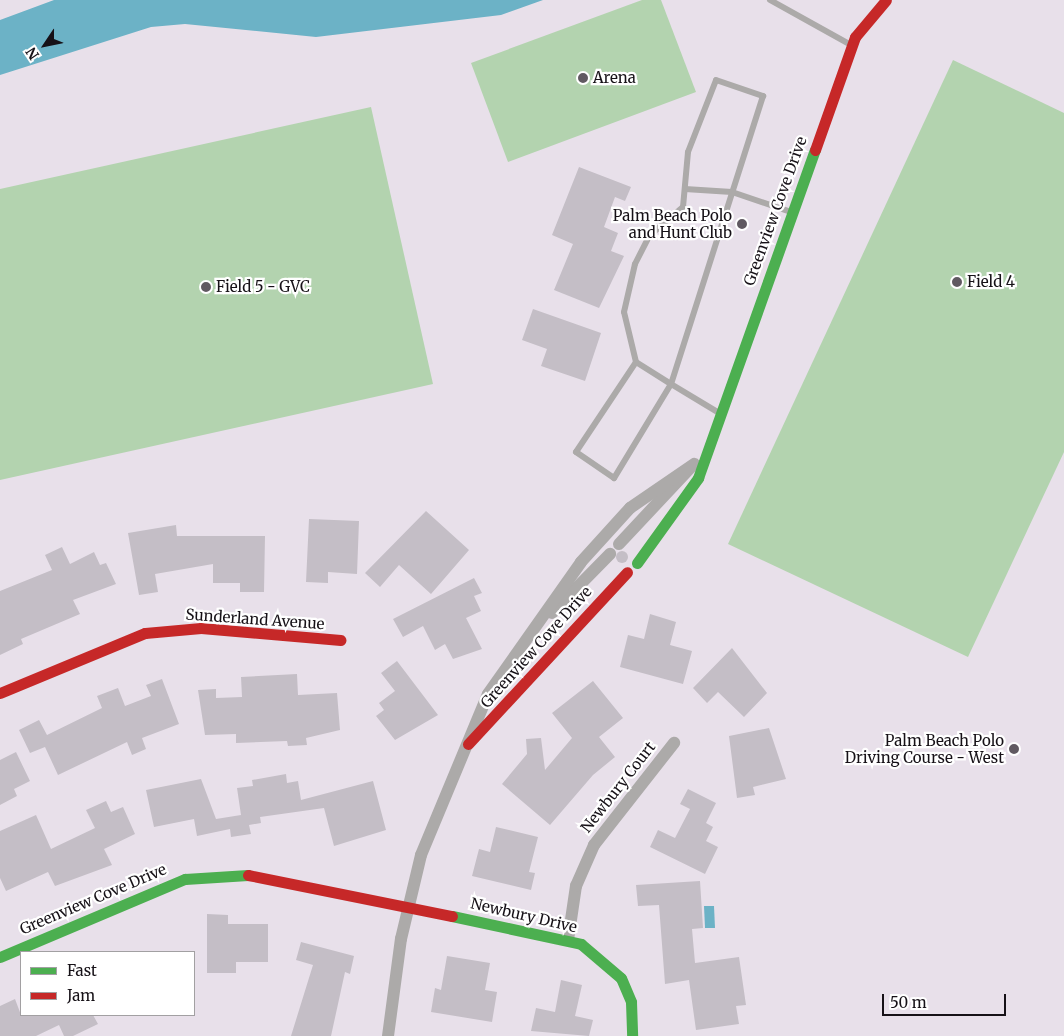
<!DOCTYPE html>
<html>
<head>
<meta charset="utf-8">
<style>
  body { margin:0 }
  #map { position:relative; width:1064px; height:1036px; overflow:hidden; background:#e8e0ea; font-family:Merriweather,serif }
  div>[style] { position:absolute }
  .green>* { inset:0; background:#b3d3af }
  .water>* { inset:0; background:#6cb2c6 }
  .building>* { inset:0; background:#c4bec6 }
  .round { border-radius:50% }
  .lane>* { height:6px; margin:-3px; padding:0 3px; transform-origin:3px; border-radius:3px; background:#acaaa9 }
  .street>* { height:12px; margin:-6px; padding:0 6px; transform-origin:6px; border-radius:6px; background:#acaaa9 }
  .fast>* { height:11px; margin:-5.5px; padding:0 5.5px; transform-origin:5.5px; border-radius:5.5px; background:#4caf50 }
  .jam>* { height:11px; margin:-5.5px; padding:0 5.5px; transform-origin:5.5px; border-radius:5.5px; background:#c62828 }
  .dots>* { width:14px; height:14px; translate:-50% -50%; box-sizing:border-box; border:2px solid #fff; border-radius:50% }
  span { translate:-50% -50%; white-space:nowrap; text-align:center; line-height:1.15; -webkit-text-stroke:4.5px #fff; paint-order:stroke }
  .poi-label { font-size:15px; color:#161117 }
  .left { translate:0 -50%; text-align:left }
  .right { translate:-100% -50%; text-align:right }
  .street-label { font-size:15px; color:#161117 }
  .legend { position:absolute; left:20px; top:951px; width:175px; height:65px; box-sizing:border-box; background:#fff; border:1px solid #a2a0a2; margin:0; padding:6px 9px; list-style:none; font-size:15px; color:#161117 }
  .legend li { display:flex; align-items:center; gap:10px; height:25px }
  .legend b { width:25px; border:1px solid #a2a0a2 }
  .north { position:absolute; left:20px; top:20px; width:50px; height:50px; -webkit-text-stroke:4px #fff; paint-order:stroke; rotate:236deg; font-size:14px; font-weight:700; line-height:20px; text-align:center; color:#161117 }
  .north::after { content:''; display:block; margin:auto; width:18px; height:22px; background:#161117; clip-path:polygon(50% 0,100% 100%,50% 72%,0 100%) }
  .scale { position:absolute; left:882px; top:994px; width:124px; height:22px; box-sizing:border-box; border:2px solid #161117; border-top:0; padding-left:6px; font-size:15px; line-height:18px; white-space:nowrap; color:#161117; -webkit-text-stroke:4px #fff; paint-order:stroke }
</style>
</head>
<body>
<div id="map">
  <div class="green">
    <i style="clip-path:polygon(642px 0,661px 0,696px 92px,508px 162px,471px 63px)"></i>
    <i style="clip-path:polygon(953px 60px,1064px 113px,1064px 452px,968px 657px,728px 544px)"></i>
    <i style="clip-path:polygon(371px 107px,433px 384px,0 480px,0 189px)"></i>
  </div>
  <div class="water">
    <i style="clip-path:polygon(54px 0,543px 0,501px 15px,316px 37px,185px 24px,151px 27px,0 75px,0 20px)"></i>
    <i style="clip-path:polygon(704px 906px,714px 906px,715px 928px,705px 928px)"></i>
  </div>
  <div class="building">
    <i style="clip-path:polygon(579px 167px,631px 187px,625px 201px,615px 197px,604px 227px,618px 233px,611px 251px,624px 256px,599px 308px,554px 290px,573px 244px,552px 235px)"></i>
    <i style="clip-path:polygon(533px 309px,601px 333px,585px 381px,541px 366px,547px 349px,522px 340px)"></i>
    <i style="clip-path:polygon(426px 511px,469px 550px,431px 594px,399px 565px,380px 587px,365px 573px)"></i>
    <i style="clip-path:polygon(309px 519px,359px 521px,357px 574px,328px 572px,328px 583px,306px 582px)"></i>
    <i style="clip-path:polygon(176px 525px,177px 536px,265px 536px,264px 592px,240px 592px,240px 583px,213px 583px,213px 564px,155px 574px,158px 592px,139px 595px,128px 533px)"></i>
    <i style="clip-path:polygon(62px 547px,70px 564px,94px 552px,100px 565px,106px 563px,116px 584px,73px 600px,80px 614px,21px 639px,23px 644px,0 655px,0 591px,52px 570px,45px 555px)"></i>
    <i class="round" style="left:616px;top:551px;width:12px;height:12px"></i>
    <i style="clip-path:polygon(474px 578px,482px 593px,474px 596px,481px 611px,466px 618px,482px 649px,453px 659px,445px 644px,435px 650px,423px 626px,403px 637px,393px 619px)"></i>
    <i style="clip-path:polygon(650px 614px,676px 622px,670px 645px,692px 651px,683px 684px,620px 667px,628px 635px,644px 639px)"></i>
    <i style="clip-path:polygon(732px 648px,767px 693px,744px 717px,718px 692px,707px 703px,693px 688px)"></i>
    <i style="clip-path:polygon(397px 661px,438px 715px,395px 740px,376px 716px,384px 710px,379px 703px,395px 691px,381px 673px)"></i>
    <i style="clip-path:polygon(297px 674px,298px 695px,337px 693px,340px 730px,306px 738px,307px 745px,288px 746px,287px 741px,236px 743px,236px 734px,205px 735px,198px 690px,216px 689px,216px 698px,242px 697px,241px 677px)"></i>
    <i style="clip-path:polygon(162px 679px,179px 724px,142px 738px,146px 749px,132px 755px,127px 742px,58px 775px,45px 747px,30px 753px,19px 730px,39px 720px,47px 735px,102px 708px,97px 696px,118px 688px,125px 706px,151px 696px,146px 685px)"></i>
    <i style="clip-path:polygon(593px 681px,623px 718px,599px 737px,615px 757px,593px 775px,550px 825px,502px 784px,527px 754px,526px 739px,541px 738px,545px 770px,572px 738px,552px 713px)"></i>
    <i style="clip-path:polygon(769px 728px,786px 779px,753px 787px,755px 795px,737px 798px,729px 736px)"></i>
    <i style="clip-path:polygon(16px 752px,30px 781px,14px 789px,17px 796px,0 805px,0 760px)"></i>
    <i style="clip-path:polygon(286px 774px,287px 783px,298px 781px,301px 800px,373px 781px,386px 830px,334px 846px,324px 808px,260px 817px,261px 823px,249px 825px,251px 834px,231px 837px,230px 829px,197px 836px,194px 819px,154px 827px,146px 790px,201px 779px,216px 819px,241px 815px,237px 788px,253px 786px,252px 780px)"></i>
    <i style="clip-path:polygon(688px 789px,716px 803px,706px 823px,713px 827px,706px 841px,718px 847px,705px 874px,650px 847px,658px 830px,675px 838px,690px 809px,680px 804px)"></i>
    <i style="clip-path:polygon(106px 801px,111px 812px,123px 807px,135px 834px,104px 849px,112px 865px,55px 886px,48px 872px,6px 891px,0 878px,0 831px,36px 815px,51px 849px,95px 828px,86px 810px)"></i>
    <i style="clip-path:polygon(496px 827px,538px 837px,529px 872px,535px 873px,531px 890px,472px 876px,479px 849px,490px 852px)"></i>
    <i style="clip-path:polygon(700px 881px,703px 928px,692px 929px,695px 963px,739px 957px,746px 1005px,736px 1006px,739px 1024px,696px 1030px,689px 980px,665px 984px,659px 905px,638px 906px,636px 885px)"></i>
    <i style="clip-path:polygon(207px 914px,228px 915px,228px 924px,268px 924px,268px 962px,236px 962px,236px 973px,207px 973px)"></i>
    <i style="clip-path:polygon(301px 942px,354px 956px,350px 974px,345px 972px,331px 1036px,291px 1036px,313px 965px,296px 960px)"></i>
    <i style="clip-path:polygon(447px 956px,490px 963px,485px 990px,497px 992px,492px 1022px,431px 1012px,435px 988px,441px 990px)"></i>
    <i style="clip-path:polygon(561px 980px,582px 985px,575px 1016px,593px 1020px,589px 1036px,531px 1031px,536px 1008px,555px 1012px)"></i>
    <i style="clip-path:polygon(15px 999px,21px 1015px,93px 1015px,98px 1024px,73px 1036px,64px 1036px,59px 1025px,36px 1036px,0 1036px,0 1006px)"></i>
  </div>
  <div class="lane">
    <i style="left:770px;top:0;width:93px;rotate:29.1deg"></i>
    <i style="left:685px;top:189px;width:47px;rotate:3.7deg"></i>
    <i style="left:732px;top:192px;width:62px;rotate:18.7deg"></i>
    <i style="left:636px;top:362px;width:51px;rotate:-103.5deg"></i>
    <i style="left:624px;top:312px;width:49px;rotate:-77.1deg"></i>
    <i style="left:635px;top:264px;width:31px;rotate:-63deg"></i>
    <i style="left:649px;top:236px;width:45px;rotate:-40.5deg"></i>
    <i style="left:683px;top:207px;width:55px;rotate:-84.8deg"></i>
    <i style="left:688px;top:152px;width:77px;rotate:-68.7deg"></i>
    <i style="left:716px;top:80px;width:50px;rotate:18.8deg"></i>
    <i style="left:763px;top:96px;width:302px;rotate:107.7deg"></i>
    <i style="left:671px;top:384px;width:56px;rotate:31.1deg"></i>
    <i style="left:636px;top:362px;width:41px;rotate:32.2deg"></i>
    <i style="left:671px;top:384px;width:110px;rotate:121.2deg"></i>
    <i style="left:614px;top:478px;width:46px;rotate:-145.6deg"></i>
    <i style="left:576px;top:452px;width:108px;rotate:-56.3deg"></i>
  </div>
  <div class="street">
    <i style="left:619px;top:544px;width:105px;rotate:-46.9deg"></i>
    <i style="left:552px;top:613px;width:83px;rotate:-45.5deg"></i>
    <i style="left:568px;top:940px;width:55px;rotate:-81.6deg"></i>
    <i style="left:576px;top:886px;width:45px;rotate:-66.3deg"></i>
    <i style="left:594px;top:845px;width:130px;rotate:-51.9deg"></i>
    <i style="left:388px;top:1036px;width:98px;rotate:-82.4deg"></i>
    <i style="left:401px;top:939px;width:86px;rotate:-76.6deg"></i>
    <i style="left:421px;top:855px;width:174px;rotate:-67.4deg"></i>
    <i style="left:488px;top:694px;width:161px;rotate:-54.8deg"></i>
    <i style="left:581px;top:562px;width:73px;rotate:-47.8deg"></i>
    <i style="left:630px;top:508px;width:78px;rotate:-34.5deg"></i>
  </div>
  <div class="fast">
    <i style="left:637px;top:563px;width:105px;rotate:-54.3deg"></i>
    <i style="left:698px;top:478px;width:348px;rotate:-70.4deg"></i>
    <i style="left:452px;top:916px;width:132px;rotate:12.2deg"></i>
    <i style="left:581px;top:944px;width:52px;rotate:40.4deg"></i>
    <i style="left:621px;top:978px;width:26px;rotate:67deg"></i>
    <i style="left:631px;top:1002px;width:34px;rotate:88deg"></i>
    <i style="left:0;top:957px;width:201px;rotate:-22.9deg"></i>
    <i style="left:185px;top:879px;width:63px;rotate:-3.6deg"></i>
  </div>
  <div class="jam">
    <i style="left:815px;top:150px;width:120px;rotate:-70.5deg"></i>
    <i style="left:855px;top:37px;width:48px;rotate:-50deg"></i>
    <i style="left:0;top:693px;width:157px;rotate:-22.5deg"></i>
    <i style="left:145px;top:633px;width:56px;rotate:-5.1deg"></i>
    <i style="left:201px;top:628px;width:140px;rotate:4.9deg"></i>
    <i style="left:468px;top:744px;width:234px;rotate:-47.2deg"></i>
    <i style="left:248px;top:875px;width:208px;rotate:11.4deg"></i>
  </div>
  <div class="dots">
    <i style="left:583px;top:78px;background:#605961"></i>
    <i style="left:742px;top:224px;background:#605961"></i>
    <i style="left:957px;top:282px;background:#605961"></i>
    <i style="left:206px;top:287px;background:#605961"></i>
    <i style="left:1014px;top:749px;background:#605961"></i>
  </div>
  <div class="poi-label">
    <span class="left" style="left:593px;top:78px">Arena</span>
    <span class="right" style="left:732px;top:224px">Palm Beach Polo<br>and Hunt Club</span>
    <span class="left" style="left:967px;top:282px">Field 4</span>
    <span class="left" style="left:216px;top:287px">Field 5 - GVC</span>
    <span class="right" style="left:1004px;top:749px">Palm Beach Polo<br>Driving Course - West</span>
  </div>
  <div class="street-label">
    <span style="left:775px;top:211px;rotate:-70deg">Greenview Cove Drive</span>
    <span style="left:255px;top:619px;rotate:4deg">Sunderland Avenue</span>
    <span style="left:536px;top:647px;rotate:-48deg">Greenview Cove Drive</span>
    <span style="left:618px;top:787px;rotate:-52deg">Newbury Court</span>
    <span style="left:93px;top:899px;rotate:-23deg">Greenview Cove Drive</span>
    <span style="left:524px;top:915px;rotate:13deg">Newbury Drive</span>
  </div>
  <ul class="legend">
  <li><b style="height:6px;background:#4caf50"></b>Fast</li>
  <li><b style="height:6px;background:#c62828"></b>Jam</li>
  </ul>
  <div class="north">N</div>
  <div class="scale">50 m</div>
</div>
</body>
</html>
